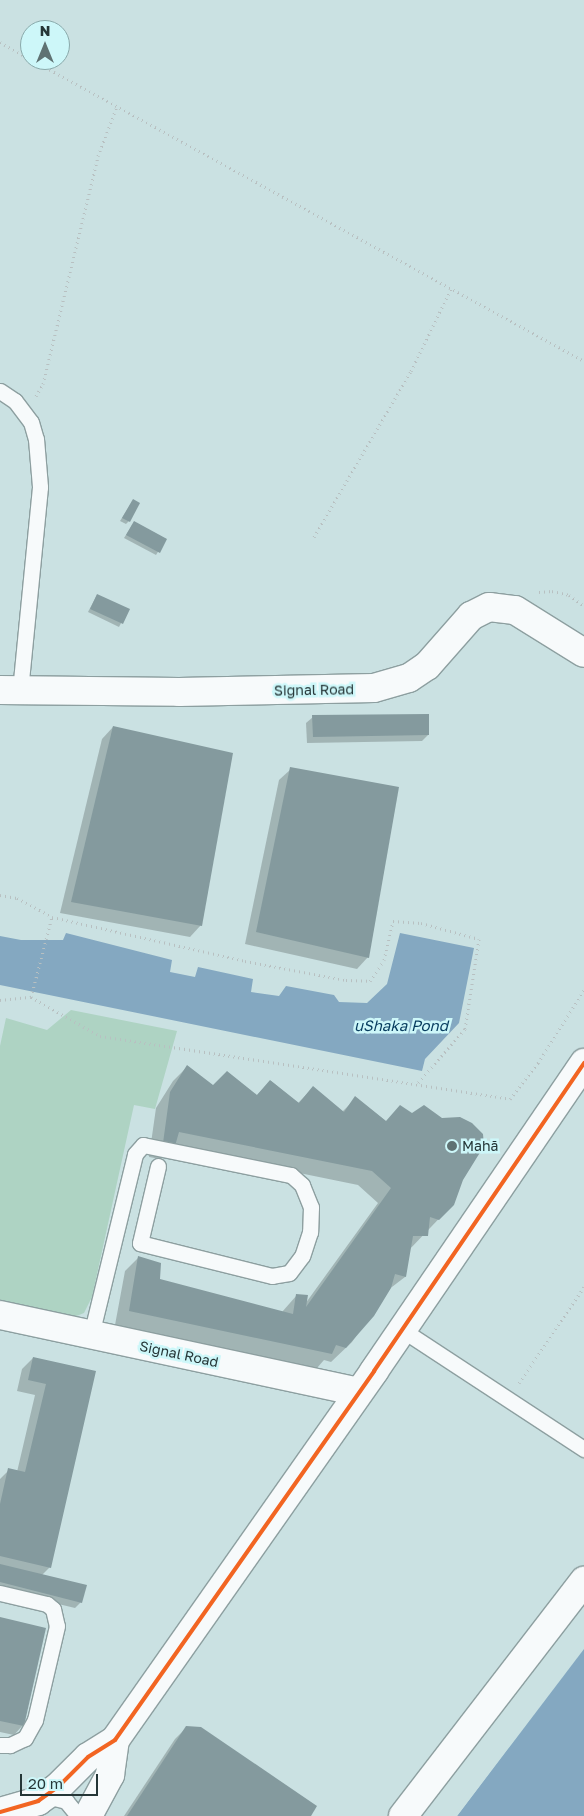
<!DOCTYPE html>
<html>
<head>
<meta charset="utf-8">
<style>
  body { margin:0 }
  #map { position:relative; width:584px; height:1816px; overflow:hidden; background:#cae1e2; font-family:"Golos Text",sans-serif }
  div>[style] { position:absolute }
  .green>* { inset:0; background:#aed3c3 }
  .water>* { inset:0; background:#84a8c1 }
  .pier>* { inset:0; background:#cae1e2 }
  .shadow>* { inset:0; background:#0003 }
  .building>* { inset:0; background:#849a9e }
  .path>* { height:3px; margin-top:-1.5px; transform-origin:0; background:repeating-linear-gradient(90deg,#b8c0c1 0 1px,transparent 0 5px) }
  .roads { filter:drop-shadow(1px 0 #8d9fa0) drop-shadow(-1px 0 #8d9fa0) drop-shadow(0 1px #8d9fa0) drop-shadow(0 -1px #8d9fa0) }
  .service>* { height:15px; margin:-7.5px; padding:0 7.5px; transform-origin:7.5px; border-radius:7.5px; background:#f7fafb }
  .minor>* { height:28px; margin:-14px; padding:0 14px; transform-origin:14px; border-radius:14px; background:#f7fafb }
  .tertiary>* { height:28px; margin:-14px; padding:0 14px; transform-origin:14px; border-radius:14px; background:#f7fafb }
  .bus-1>* { height:4px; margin:-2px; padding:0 2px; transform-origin:2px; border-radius:2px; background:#f26522 }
  .dots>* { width:14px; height:14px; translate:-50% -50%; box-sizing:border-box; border:2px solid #cdf7f9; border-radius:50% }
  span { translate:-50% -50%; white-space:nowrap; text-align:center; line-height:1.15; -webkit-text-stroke:5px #cdf7f9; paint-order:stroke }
  .street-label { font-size:14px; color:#253637 }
  .poi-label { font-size:14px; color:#253637 }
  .left { translate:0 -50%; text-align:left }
  .water-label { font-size:15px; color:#063b5e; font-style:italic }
  .north { position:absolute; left:20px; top:20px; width:50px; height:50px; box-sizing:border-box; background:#cdf7f9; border:1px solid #8aaaab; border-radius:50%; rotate:0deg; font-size:14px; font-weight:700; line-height:20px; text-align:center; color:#253637 }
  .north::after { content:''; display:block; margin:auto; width:18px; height:22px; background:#5f7273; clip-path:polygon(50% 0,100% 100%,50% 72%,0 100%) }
  .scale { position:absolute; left:20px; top:1774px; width:78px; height:22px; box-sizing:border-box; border:2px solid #253637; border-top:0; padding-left:6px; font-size:15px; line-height:18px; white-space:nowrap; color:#253637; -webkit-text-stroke:4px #cdf7f9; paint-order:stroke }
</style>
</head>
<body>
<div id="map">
  <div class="green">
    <i style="clip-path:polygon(71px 1010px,177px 1031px,155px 1109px,134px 1105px,92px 1297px,84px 1313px,74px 1317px,0 1301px,0 1046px,6px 1018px,47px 1030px)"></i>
  </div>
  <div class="water">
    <i style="clip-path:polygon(66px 933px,172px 960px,170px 972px,195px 977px,198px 967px,253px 979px,251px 992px,279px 996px,286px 986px,334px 995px,339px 1002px,367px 1003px,387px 984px,400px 933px,474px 948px,459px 1023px,425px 1059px,422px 1071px,0 985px,0 936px,21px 940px,63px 940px)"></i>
    <i style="clip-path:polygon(584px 1649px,584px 1816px,457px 1816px)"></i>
  </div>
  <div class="pier">
    <i style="clip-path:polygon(584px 1647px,457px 1816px,455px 1816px,582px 1647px)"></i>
  </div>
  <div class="shadow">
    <i style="clip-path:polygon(133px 500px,129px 521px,126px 524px,120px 521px)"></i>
    <i style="clip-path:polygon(134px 522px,166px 539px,156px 555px,124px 538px)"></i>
    <i style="clip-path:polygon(97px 595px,128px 610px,119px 627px,88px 612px)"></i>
    <i style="clip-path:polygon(313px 717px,428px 735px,422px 741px,307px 743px,306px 723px)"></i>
    <i style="clip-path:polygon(113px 727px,201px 925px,190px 937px,60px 913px,102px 739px)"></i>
    <i style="clip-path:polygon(291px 769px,368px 957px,357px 969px,245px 944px,279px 780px)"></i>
    <i style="clip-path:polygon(187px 1067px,213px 1086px,256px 1096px,271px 1081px,298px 1103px,313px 1088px,342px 1112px,356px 1098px,462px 1180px,453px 1204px,409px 1250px,405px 1277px,388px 1290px,352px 1342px,331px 1362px,324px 1360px,317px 1368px,115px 1325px,125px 1271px,139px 1257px,158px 1280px,282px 1312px,297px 1295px,305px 1304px,378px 1203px,358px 1185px,172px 1147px,160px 1159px,149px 1157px,156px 1108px,173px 1081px)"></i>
    <i style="clip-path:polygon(33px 1358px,95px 1372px,50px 1567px,42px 1575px,81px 1602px,75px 1608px,0 1590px,0 1479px,9px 1470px,17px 1472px,35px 1395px,17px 1391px,22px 1369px)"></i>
    <i style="clip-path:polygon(0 1619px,23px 1725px,14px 1735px,0 1732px)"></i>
    <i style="clip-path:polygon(186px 1728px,309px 1816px,124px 1816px,175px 1739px)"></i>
  </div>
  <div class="building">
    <i style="clip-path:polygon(133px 499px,140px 503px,130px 522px,122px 518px)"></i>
    <i style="clip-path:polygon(134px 521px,167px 539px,160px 553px,126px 535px)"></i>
    <i style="clip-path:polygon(97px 594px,130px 609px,123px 624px,90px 609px)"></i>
    <i style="clip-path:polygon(429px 714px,429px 735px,313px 737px,312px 715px)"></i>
    <i style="clip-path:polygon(113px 726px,233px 753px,202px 926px,71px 902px)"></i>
    <i style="clip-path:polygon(290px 767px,399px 787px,369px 958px,256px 932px)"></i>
    <i style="clip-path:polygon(187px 1065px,213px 1085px,227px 1071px,257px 1095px,270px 1080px,299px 1103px,313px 1086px,344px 1112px,355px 1096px,386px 1121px,400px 1105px,412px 1113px,424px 1105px,442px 1118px,460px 1117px,472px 1123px,483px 1134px,484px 1146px,463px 1180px,454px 1205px,439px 1220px,430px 1217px,428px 1236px,413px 1236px,406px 1277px,395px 1274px,391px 1288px,374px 1316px,346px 1348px,336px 1345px,332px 1354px,129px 1311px,138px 1256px,161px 1263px,160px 1279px,293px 1314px,296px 1294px,308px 1295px,306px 1307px,391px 1188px,372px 1171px,179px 1132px,175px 1146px,163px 1143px,170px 1092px)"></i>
    <i style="clip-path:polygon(33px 1357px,96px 1371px,51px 1568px,0 1556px,0 1504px,8px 1468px,25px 1472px,46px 1384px,28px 1380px)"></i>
    <i style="clip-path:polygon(0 1564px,87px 1585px,82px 1603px,0 1582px)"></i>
    <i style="clip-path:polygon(0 1617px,46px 1628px,24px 1726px,0 1721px)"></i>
    <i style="clip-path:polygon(186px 1726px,201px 1727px,317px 1806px,311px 1816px,127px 1816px)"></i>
  </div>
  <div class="path">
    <i style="left:0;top:42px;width:34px;rotate:30deg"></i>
    <i style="left:32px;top:60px;width:629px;rotate:28.6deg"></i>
    <i style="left:36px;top:396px;width:14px;rotate:-60deg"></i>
    <i style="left:43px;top:384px;width:235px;rotate:-76.4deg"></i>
    <i style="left:98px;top:156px;width:53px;rotate:-69.2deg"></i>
    <i style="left:314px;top:537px;width:192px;rotate:-59.7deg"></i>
    <i style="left:411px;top:371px;width:91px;rotate:-64deg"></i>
    <i style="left:539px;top:592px;width:13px;rotate:-4deg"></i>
    <i style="left:552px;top:591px;width:17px;rotate:13deg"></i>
    <i style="left:569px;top:595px;width:19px;rotate:36deg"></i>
    <i style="left:0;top:895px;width:17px;rotate:10deg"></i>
    <i style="left:17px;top:898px;width:40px;rotate:28deg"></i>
    <i style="left:52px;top:917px;width:198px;rotate:12.8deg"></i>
    <i style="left:245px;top:961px;width:103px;rotate:10.7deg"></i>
    <i style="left:346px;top:980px;width:24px;rotate:2deg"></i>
    <i style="left:370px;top:981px;width:25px;rotate:-56deg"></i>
    <i style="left:384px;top:960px;width:40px;rotate:-77deg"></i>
    <i style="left:393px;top:921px;width:28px;rotate:4deg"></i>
    <i style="left:421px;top:923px;width:60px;rotate:15.4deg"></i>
    <i style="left:479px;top:939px;width:91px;rotate:98.8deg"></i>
    <i style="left:465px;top:1029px;width:74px;rotate:131.2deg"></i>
    <i style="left:31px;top:997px;width:83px;rotate:-75.3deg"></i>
    <i style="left:0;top:1000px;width:31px;rotate:-6deg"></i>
    <i style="left:31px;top:997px;width:79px;rotate:29.5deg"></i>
    <i style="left:100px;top:1036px;width:415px;rotate:8.7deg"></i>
    <i style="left:510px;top:1099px;width:46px;rotate:-52.1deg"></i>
    <i style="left:538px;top:1063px;width:86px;rotate:-57.8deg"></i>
    <i style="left:519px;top:1383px;width:116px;rotate:-55.9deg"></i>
  </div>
  <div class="roads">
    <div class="service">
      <i style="left:0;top:391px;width:18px;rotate:34deg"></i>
      <i style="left:15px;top:401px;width:26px;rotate:53deg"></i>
      <i style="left:31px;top:422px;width:18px;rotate:74deg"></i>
      <i style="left:36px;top:439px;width:48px;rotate:85.2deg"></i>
      <i style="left:40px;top:487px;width:206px;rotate:95.6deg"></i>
      <i style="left:401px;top:1329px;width:219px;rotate:33.3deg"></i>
      <i style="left:91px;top:1335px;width:186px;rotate:-76.3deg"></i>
      <i style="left:135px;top:1154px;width:12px;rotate:-48deg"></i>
      <i style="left:143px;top:1145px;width:151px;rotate:11.5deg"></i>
      <i style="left:291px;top:1175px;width:15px;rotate:42deg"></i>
      <i style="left:302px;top:1185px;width:24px;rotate:68deg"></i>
      <i style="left:311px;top:1207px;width:25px;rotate:92deg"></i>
      <i style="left:310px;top:1232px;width:25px;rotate:108deg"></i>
      <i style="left:302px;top:1256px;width:21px;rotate:127deg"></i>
      <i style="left:289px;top:1273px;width:17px;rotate:170deg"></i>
      <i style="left:272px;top:1276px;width:136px;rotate:-166deg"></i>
      <i style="left:140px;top:1243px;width:79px;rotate:-76.8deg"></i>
      <i style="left:0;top:1593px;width:48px;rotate:13.2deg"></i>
      <i style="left:47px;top:1604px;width:8px;rotate:40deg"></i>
      <i style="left:53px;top:1609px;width:17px;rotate:77deg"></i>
      <i style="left:57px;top:1626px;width:97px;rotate:103.2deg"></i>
      <i style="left:35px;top:1720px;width:21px;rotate:119deg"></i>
      <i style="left:25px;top:1738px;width:17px;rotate:155deg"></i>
      <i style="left:10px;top:1745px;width:10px;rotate:180deg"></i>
      <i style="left:46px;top:1796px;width:21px;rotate:14deg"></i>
      <i style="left:66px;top:1801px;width:19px;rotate:51deg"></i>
    </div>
    <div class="minor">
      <i style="left:0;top:690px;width:179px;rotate:0.6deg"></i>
      <i style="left:179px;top:692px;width:195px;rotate:-1.2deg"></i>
      <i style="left:374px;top:688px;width:36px;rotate:-16deg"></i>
      <i style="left:409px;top:678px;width:22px;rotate:-34deg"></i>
      <i style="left:427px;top:666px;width:67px;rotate:-48.7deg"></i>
      <i style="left:471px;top:616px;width:20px;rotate:-27deg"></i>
      <i style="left:489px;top:607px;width:26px;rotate:7deg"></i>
      <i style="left:515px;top:610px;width:81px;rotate:31.9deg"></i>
      <i style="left:0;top:1315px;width:366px;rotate:12.1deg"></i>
      <i style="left:403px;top:1816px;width:297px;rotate:-52.4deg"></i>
    </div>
    <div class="tertiary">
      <i style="left:0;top:1812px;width:40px;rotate:-16deg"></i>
      <i style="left:38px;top:1801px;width:24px;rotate:-35deg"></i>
      <i style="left:58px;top:1787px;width:42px;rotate:-45deg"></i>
      <i style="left:88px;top:1757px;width:32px;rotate:-32deg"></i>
      <i style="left:115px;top:1740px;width:451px;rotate:-54.9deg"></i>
      <i style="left:374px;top:1371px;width:373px;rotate:-55.7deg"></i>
      <i style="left:88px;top:1816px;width:47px;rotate:-61.8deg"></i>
      <i style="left:110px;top:1775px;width:35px;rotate:-82deg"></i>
    </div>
  </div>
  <div class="bus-1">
    <i style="left:0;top:1812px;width:40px;rotate:-16deg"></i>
    <i style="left:38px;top:1801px;width:24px;rotate:-35deg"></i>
    <i style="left:58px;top:1787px;width:42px;rotate:-45deg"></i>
    <i style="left:88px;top:1757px;width:32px;rotate:-32deg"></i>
    <i style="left:115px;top:1740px;width:451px;rotate:-54.9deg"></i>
    <i style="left:374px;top:1371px;width:373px;rotate:-55.7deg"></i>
  </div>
  <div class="dots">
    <i style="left:452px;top:1146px;background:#5f7273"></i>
  </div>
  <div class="street-label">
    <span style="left:314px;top:690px;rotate:-1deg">Signal Road</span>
    <span style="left:179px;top:1354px;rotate:12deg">Signal Road</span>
  </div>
  <div class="poi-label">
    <span class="left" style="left:462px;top:1146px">Mahā</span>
  </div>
  <div class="water-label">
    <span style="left:401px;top:1026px">uShaka Pond</span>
  </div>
  <div class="north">N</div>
  <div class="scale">20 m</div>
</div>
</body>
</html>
